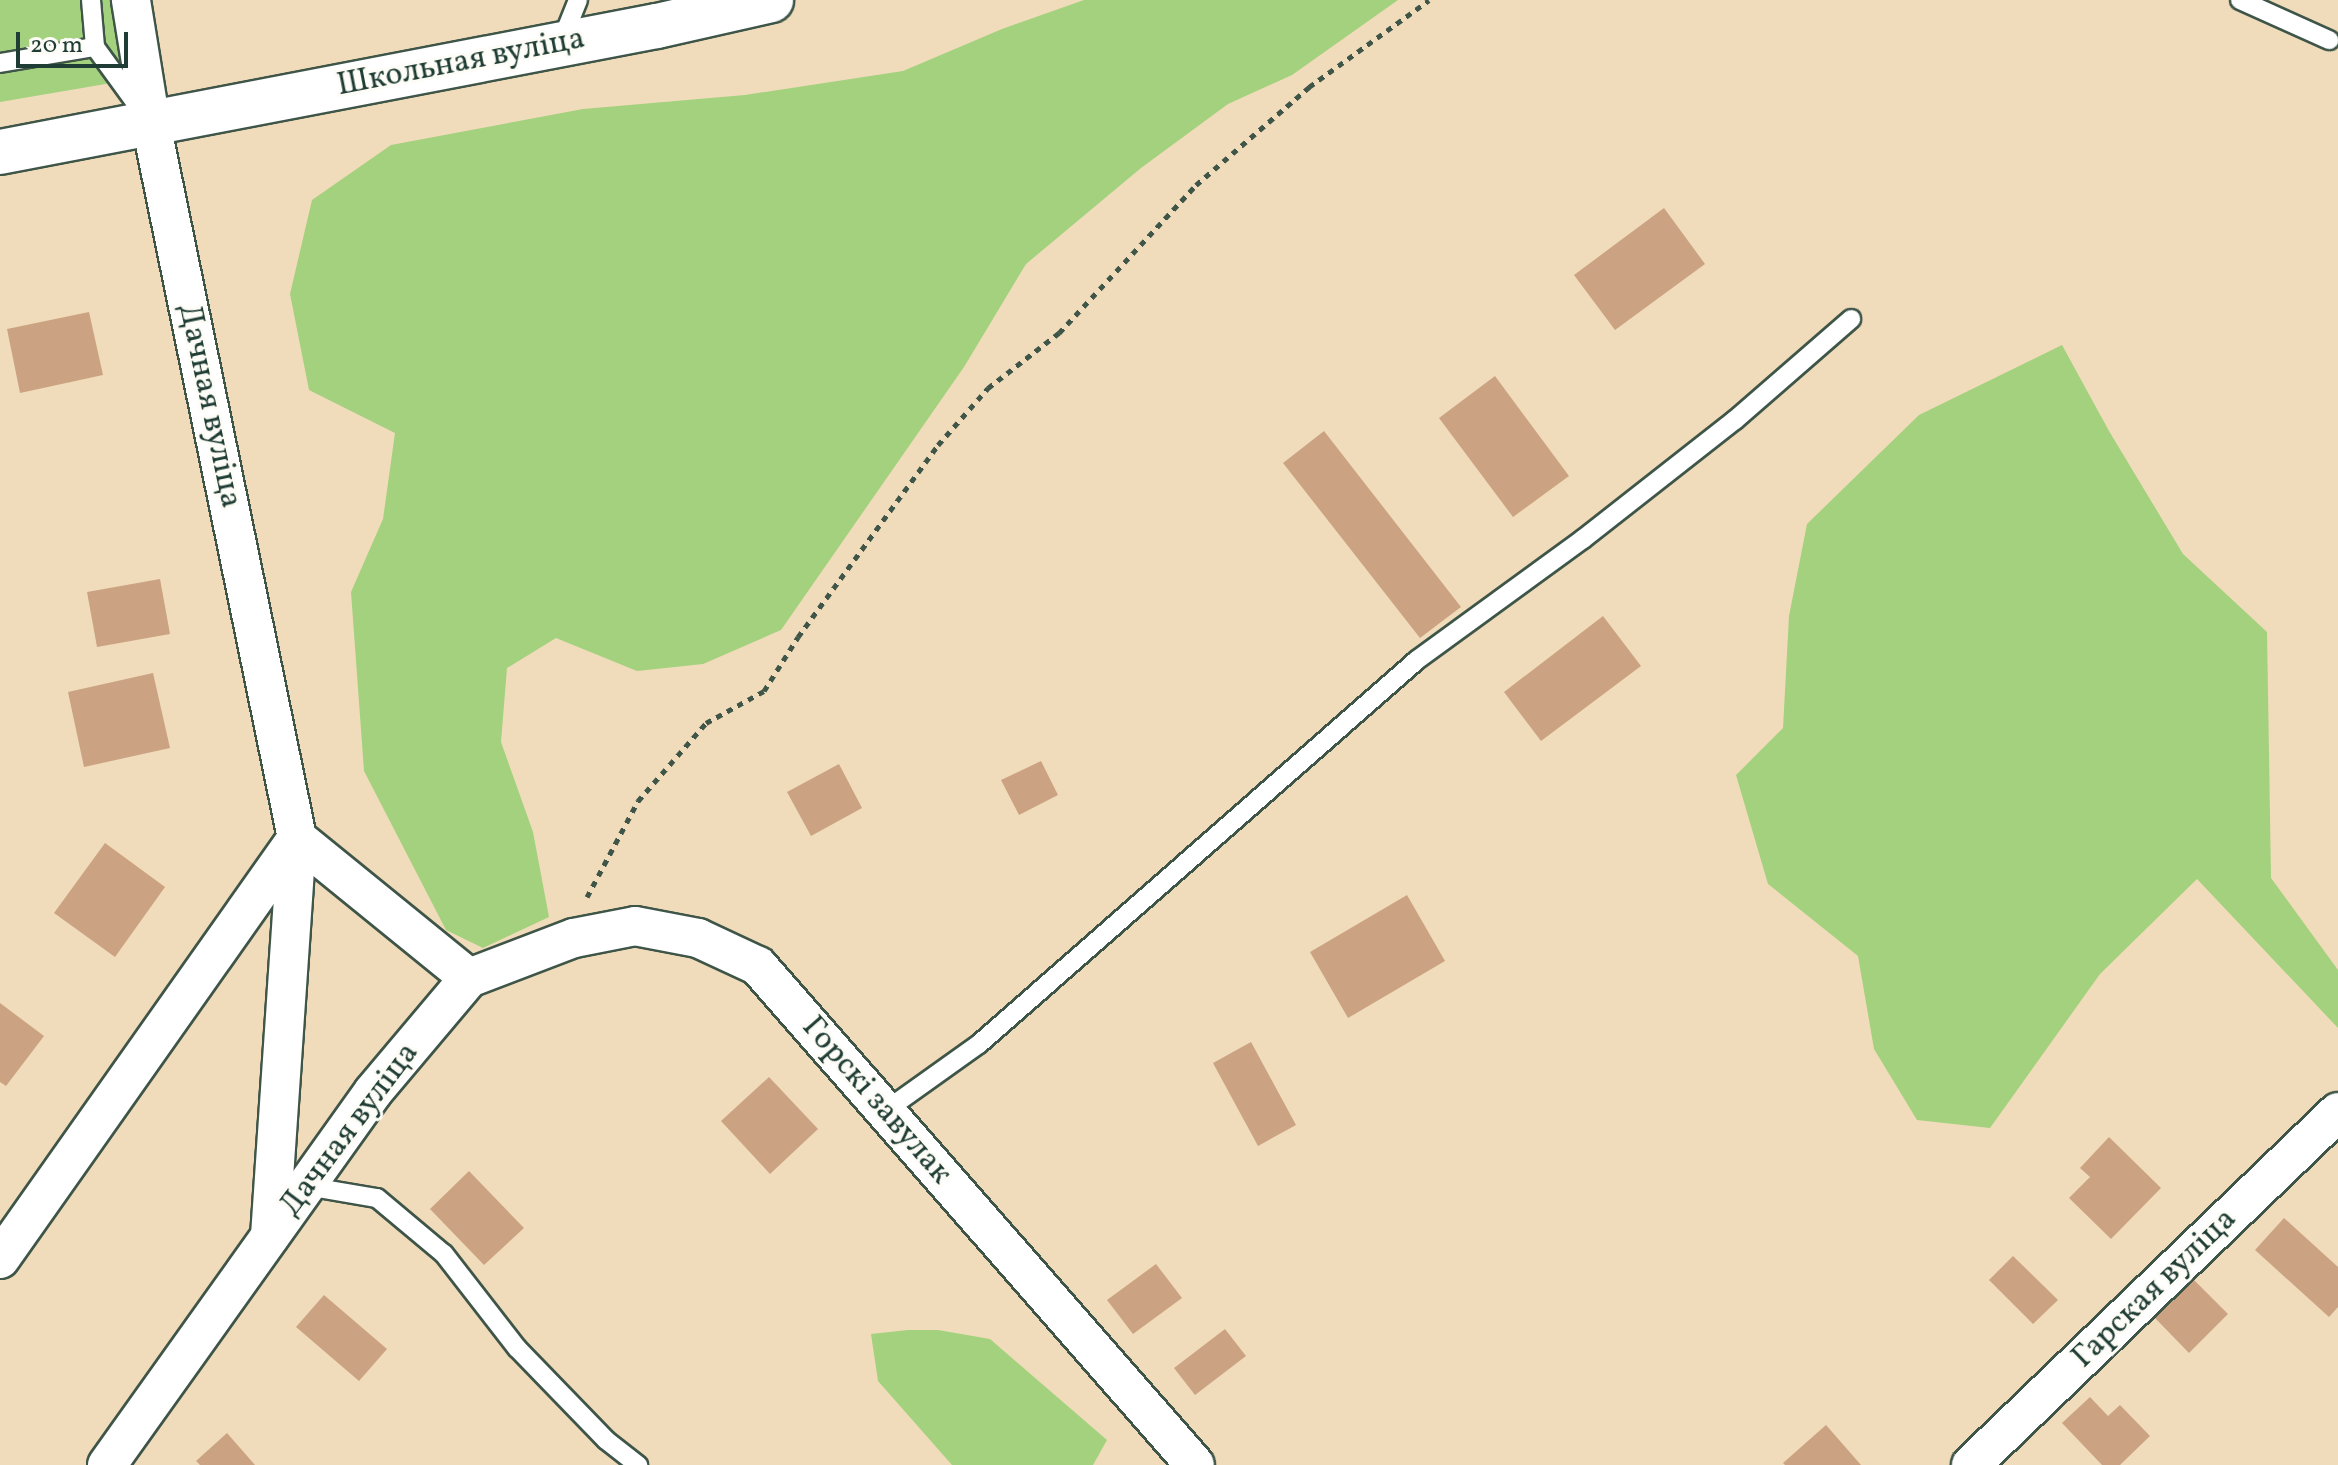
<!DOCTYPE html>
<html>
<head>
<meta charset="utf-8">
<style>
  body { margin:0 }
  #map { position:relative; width:2338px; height:1465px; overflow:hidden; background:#f0dcba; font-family:Vollkorn,serif }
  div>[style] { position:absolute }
  .green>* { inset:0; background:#a3d17e }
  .building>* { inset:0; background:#cba382 }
  .path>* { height:5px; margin-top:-2.5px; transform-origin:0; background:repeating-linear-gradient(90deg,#3e5548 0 6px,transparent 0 12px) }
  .roads { filter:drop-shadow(2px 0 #3e5548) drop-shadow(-2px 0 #3e5548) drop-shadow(0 2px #3e5548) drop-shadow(0 -2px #3e5548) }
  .lane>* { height:18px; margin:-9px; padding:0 9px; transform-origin:9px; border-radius:9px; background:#fff }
  .street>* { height:38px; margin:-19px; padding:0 19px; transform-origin:19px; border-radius:19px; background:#fff }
  .secondary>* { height:44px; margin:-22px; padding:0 22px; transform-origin:22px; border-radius:22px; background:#fff }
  span { translate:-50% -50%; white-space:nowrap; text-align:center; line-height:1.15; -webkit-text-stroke:6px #fdfcf7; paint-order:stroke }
  .street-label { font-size:32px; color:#1f3d34 }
  .scale { position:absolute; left:16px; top:32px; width:112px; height:36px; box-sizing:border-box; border:4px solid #1f3d34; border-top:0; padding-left:10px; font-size:24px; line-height:28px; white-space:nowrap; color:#1f3d34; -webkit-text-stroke:6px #fdfcf7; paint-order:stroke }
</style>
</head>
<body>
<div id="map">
  <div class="green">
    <i style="clip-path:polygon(0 0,116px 0,129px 80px,0 102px)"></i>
    <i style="clip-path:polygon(1084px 0,1398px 0,1292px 75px,1228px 104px,1141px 168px,1026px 264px,964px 367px,781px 630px,703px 664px,637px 671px,556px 638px,507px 668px,501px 742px,533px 832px,549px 917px,483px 948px,446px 930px,364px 771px,351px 592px,383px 519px,395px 433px,309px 390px,290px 294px,312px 200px,391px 145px,583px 109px,745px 95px,903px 71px,1002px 29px)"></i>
    <i style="clip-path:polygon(2062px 345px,2109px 431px,2183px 554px,2267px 632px,2271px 878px,2338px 970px,2338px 1028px,2197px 879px,2100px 974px,1990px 1128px,1917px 1120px,1874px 1049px,1858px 956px,1768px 884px,1736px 775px,1783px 728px,1789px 616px,1807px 524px,1919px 415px)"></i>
    <i style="clip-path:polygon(908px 1330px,938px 1330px,990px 1339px,1107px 1440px,1093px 1465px,952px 1465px,878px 1381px,871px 1334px)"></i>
  </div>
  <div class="building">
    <i style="clip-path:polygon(1664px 208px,1705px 264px,1615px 330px,1574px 275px)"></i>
    <i style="clip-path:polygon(89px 312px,103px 375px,20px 393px,7px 329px)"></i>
    <i style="clip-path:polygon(1495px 376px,1569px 476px,1513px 517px,1439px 418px)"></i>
    <i style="clip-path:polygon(1324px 431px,1461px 607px,1420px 638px,1283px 463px)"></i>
    <i style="clip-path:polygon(160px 579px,170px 634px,97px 647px,87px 592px)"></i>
    <i style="clip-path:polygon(1603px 616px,1641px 666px,1541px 741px,1504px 692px)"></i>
    <i style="clip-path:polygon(153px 673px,170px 748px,84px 767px,68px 692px)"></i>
    <i style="clip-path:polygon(1041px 761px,1058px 795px,1019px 815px,1001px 780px)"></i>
    <i style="clip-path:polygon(839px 764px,862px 808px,811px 836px,787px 792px)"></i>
    <i style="clip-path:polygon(105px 843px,165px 887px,115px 957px,54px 913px)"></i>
    <i style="clip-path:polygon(1407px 895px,1445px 961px,1348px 1018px,1310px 952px)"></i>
    <i style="clip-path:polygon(0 1003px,44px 1036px,6px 1086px,0 1082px)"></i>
    <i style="clip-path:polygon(1251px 1042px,1296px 1125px,1258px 1146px,1213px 1063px)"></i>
    <i style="clip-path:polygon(769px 1077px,818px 1129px,770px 1174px,721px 1121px)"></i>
    <i style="clip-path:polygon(2109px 1137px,2161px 1188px,2111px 1239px,2069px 1198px,2090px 1177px,2080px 1168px)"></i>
    <i style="clip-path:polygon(469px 1171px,524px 1228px,484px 1265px,430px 1209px)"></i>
    <i style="clip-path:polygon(2284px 1218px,2338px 1267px,2338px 1307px,2329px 1317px,2255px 1250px)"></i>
    <i style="clip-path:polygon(2013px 1256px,2058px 1300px,2033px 1324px,1989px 1280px)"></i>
    <i style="clip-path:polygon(1156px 1264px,1182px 1298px,1133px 1334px,1107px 1300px)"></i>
    <i style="clip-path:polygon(2194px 1280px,2228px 1314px,2189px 1353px,2155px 1318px)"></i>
    <i style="clip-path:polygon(324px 1295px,387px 1349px,359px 1381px,296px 1327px)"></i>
    <i style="clip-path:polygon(1225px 1329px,1246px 1356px,1195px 1395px,1174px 1368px)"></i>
    <i style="clip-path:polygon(2090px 1397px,2108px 1416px,2120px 1405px,2150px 1436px,2120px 1465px,2102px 1465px,2062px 1423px)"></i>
    <i style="clip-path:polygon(1826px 1425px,1861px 1465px,1785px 1465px,1783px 1463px)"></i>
    <i style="clip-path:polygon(227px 1433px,255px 1465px,200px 1465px,196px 1461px)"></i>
  </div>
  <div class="path">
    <i style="left:587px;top:897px;width:109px;rotate:-62deg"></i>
    <i style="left:638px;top:801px;width:103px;rotate:-48.9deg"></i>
    <i style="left:706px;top:723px;width:66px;rotate:-28.9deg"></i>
    <i style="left:764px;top:691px;width:64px;rotate:-57.8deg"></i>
    <i style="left:798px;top:637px;width:238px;rotate:-53.9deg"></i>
    <i style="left:938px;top:445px;width:76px;rotate:-48.7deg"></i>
    <i style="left:988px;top:388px;width:90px;rotate:-37.8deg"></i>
    <i style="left:1059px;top:333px;width:202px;rotate:-47.2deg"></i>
    <i style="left:1196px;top:185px;width:150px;rotate:-40.9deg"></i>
    <i style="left:1309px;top:87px;width:148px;rotate:-35.9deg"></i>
  </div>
  <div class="roads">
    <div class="lane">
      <i style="left:91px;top:0;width:47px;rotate:85.1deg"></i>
      <i style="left:2240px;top:0;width:98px;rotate:24.2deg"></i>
      <i style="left:562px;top:40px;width:43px;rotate:-68.2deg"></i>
      <i style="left:0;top:63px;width:96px;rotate:-9.6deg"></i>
      <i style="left:95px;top:47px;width:77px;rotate:54deg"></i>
      <i style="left:885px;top:1111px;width:115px;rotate:-35.5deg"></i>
      <i style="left:979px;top:1044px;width:582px;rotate:-41.24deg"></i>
      <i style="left:1417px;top:660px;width:205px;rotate:-36.1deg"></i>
      <i style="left:1583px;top:539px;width:193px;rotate:-38.1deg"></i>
      <i style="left:1735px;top:420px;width:154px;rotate:-41deg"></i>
      <i style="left:306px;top:1186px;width:72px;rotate:9.6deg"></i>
      <i style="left:377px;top:1198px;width:87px;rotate:39.9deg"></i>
      <i style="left:444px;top:1254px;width:119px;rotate:52.2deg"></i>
      <i style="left:517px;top:1348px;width:128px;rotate:45.9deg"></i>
      <i style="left:606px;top:1440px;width:41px;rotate:38deg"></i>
    </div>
    <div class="street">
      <i style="left:469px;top:978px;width:112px;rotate:-20.9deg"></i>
      <i style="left:574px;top:938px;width:62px;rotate:-11.1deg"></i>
      <i style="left:635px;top:926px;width:64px;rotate:10.8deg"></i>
      <i style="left:698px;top:938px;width:66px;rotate:25deg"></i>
      <i style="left:758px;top:966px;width:663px;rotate:48.79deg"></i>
      <i style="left:270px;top:1236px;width:399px;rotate:-86.1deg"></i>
      <i style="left:0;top:1259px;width:515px;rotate:-54.8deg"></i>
      <i style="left:107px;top:1465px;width:458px;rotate:-54.5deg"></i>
      <i style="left:373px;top:1092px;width:149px;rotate:-49.9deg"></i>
      <i style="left:469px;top:978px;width:222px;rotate:-140.9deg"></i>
      <i style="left:297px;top:838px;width:729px;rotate:-101.56deg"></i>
      <i style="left:151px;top:124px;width:126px;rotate:-99.2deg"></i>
      <i style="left:1971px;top:1465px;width:509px;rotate:-43.89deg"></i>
    </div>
    <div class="secondary">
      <i style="left:0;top:152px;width:669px;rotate:-10.86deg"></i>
      <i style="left:657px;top:26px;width:117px;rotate:-12.8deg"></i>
    </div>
  </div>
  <div class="street-label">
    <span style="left:461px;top:63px;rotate:-11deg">Школьная вуліца</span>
    <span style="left:209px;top:406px;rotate:78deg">Дачная вуліца</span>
    <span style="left:876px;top:1101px;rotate:49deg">Горскі завулак</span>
    <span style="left:350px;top:1130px;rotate:-53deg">Дачная вуліца</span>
    <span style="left:2155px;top:1289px;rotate:-44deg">Гарская вуліца</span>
  </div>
  <div class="scale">20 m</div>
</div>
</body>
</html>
